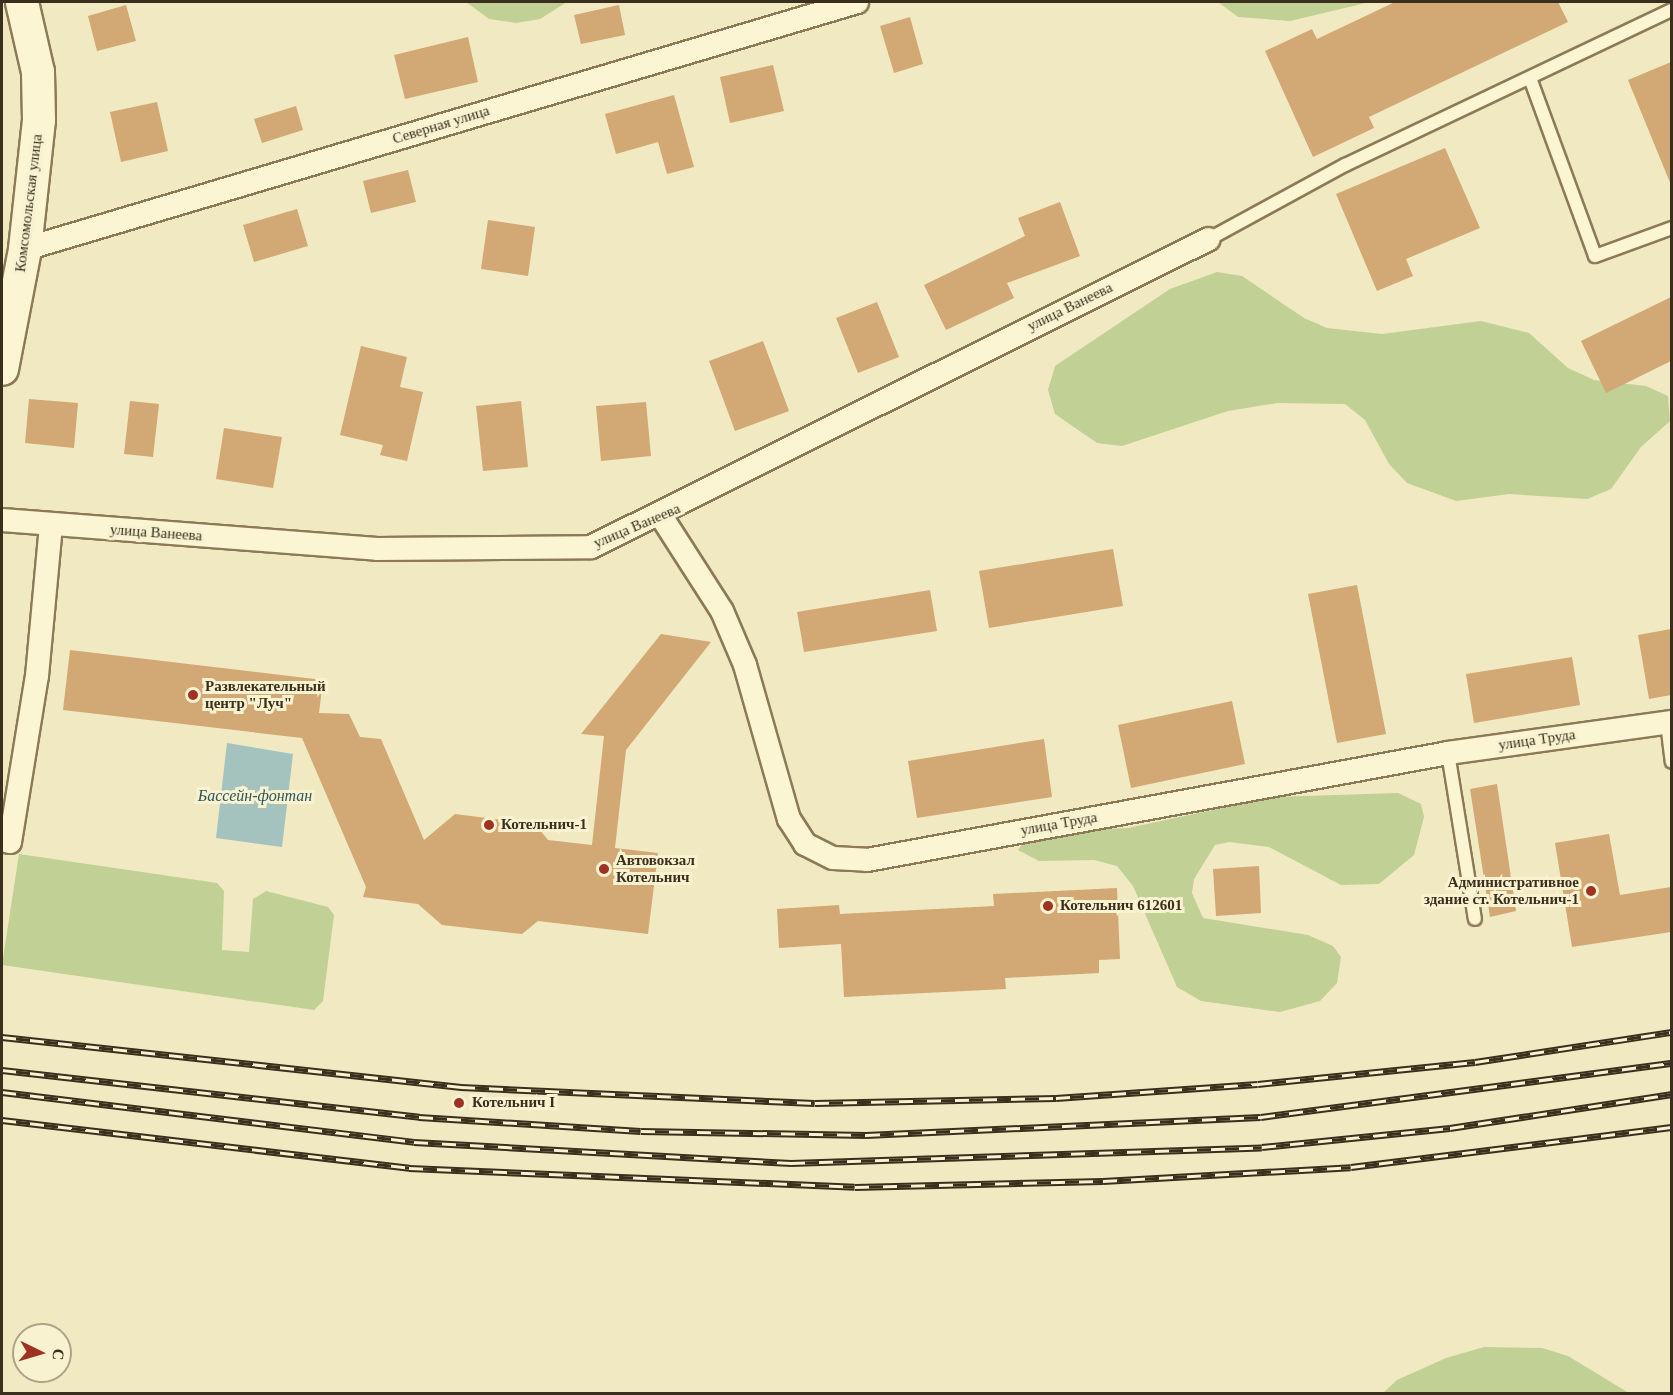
<!DOCTYPE html>
<html>
<head>
<meta charset="utf-8">
<style>
  body { margin:0 }
  #map { position:relative; width:1673px; height:1395px; overflow:hidden; background:#f1e9c1; font-family:"Times New Roman",serif }
  div>[style] { position:absolute }
  .green>* { inset:0; background:#c1d094 }
  .water>* { inset:0; background:#a4c3be }
  .building>* { inset:0; background:#d2a874 }
  .roads { filter:drop-shadow(2px 0 #8c7a57) drop-shadow(-2px 0 #8c7a57) drop-shadow(0 2px #8c7a57) drop-shadow(0 -2px #8c7a57) }
  .lane>* { height:12px; margin:-6px; padding:0 6px; transform-origin:6px; border-radius:6px; background:#fbf5d4 }
  .street>* { height:22px; margin:-11px; padding:0 11px; transform-origin:11px; border-radius:11px; background:#fbf5d4 }
  .secondary>* { height:32px; margin:-16px; padding:0 16px; transform-origin:16px; border-radius:16px; background:#fbf5d4 }
  .rail>* { height:7px; margin-top:-3.5px; transform-origin:0; background:repeating-linear-gradient(90deg,#f8f2d1 0 14px,#3a2f1c 0 28px); box-sizing:border-box; border-block:2px solid #3a2f1c }
  .dots>* { width:16px; height:16px; translate:-50% -50%; box-sizing:border-box; border:3px solid #f8f2d1; border-radius:50% }
  span { translate:-50% -50%; white-space:nowrap; text-align:center; line-height:1.15; -webkit-text-stroke:6px #f8f2d1; paint-order:stroke }
  .street-label { font-size:15px; color:#3a2f1c }
  .poi-label { font-size:15px; color:#3a2f1c; font-weight:700 }
  .left { translate:0 -50%; text-align:left }
  .right { translate:-100% -50%; text-align:right }
  .water-label { font-size:16px; color:#2b575b; font-style:italic }
  .frame { position:absolute; inset:0; border:3px solid #3a2f1c; pointer-events:none }
  .north { position:absolute; left:12px; top:1323px; width:60px; height:60px; box-sizing:border-box; background:#f8f2d1; border:2px solid #aca489; border-radius:50%; rotate:95deg; font-size:16px; font-weight:700; line-height:24px; text-align:center; color:#3a2f1c }
  .north::after { content:''; display:block; margin:auto; width:21px; height:27px; background:#9f3323; clip-path:polygon(50% 0,100% 100%,50% 72%,0 100%) }
</style>
</head>
<body>
<div id="map">
  <div class="green">
    <i style="clip-path:polygon(466px 2px,567px 2px,540px 19px,516px 23px,489px 19px)"></i>
    <i style="clip-path:polygon(1218px 2px,1370px 2px,1290px 21px,1238px 17px)"></i>
    <i style="clip-path:polygon(1217px 272px,1242px 276px,1304px 318px,1327px 328px,1382px 334px,1481px 321px,1529px 333px,1568px 368px,1594px 380px,1646px 386px,1668px 396px,1670px 421px,1641px 447px,1611px 489px,1587px 499px,1509px 494px,1456px 501px,1407px 483px,1389px 464px,1365px 420px,1345px 404px,1277px 403px,1228px 411px,1122px 446px,1097px 443px,1055px 414px,1048px 390px,1055px 366px,1170px 289px)"></i>
    <i style="clip-path:polygon(1398px 793px,1421px 804px,1424px 817px,1414px 855px,1379px 884px,1341px 885px,1269px 847px,1229px 842px,1215px 845px,1194px 879px,1192px 893px,1203px 918px,1308px 935px,1333px 946px,1341px 957px,1337px 983px,1320px 1001px,1280px 1012px,1201px 1001px,1177px 987px,1133px 886px,1117px 866px,1094px 860px,1039px 861px,1018px 850px,1025px 840px,1048px 831px,1128px 828px,1274px 797px)"></i>
    <i style="clip-path:polygon(19px 854px,217px 883px,224px 891px,222px 950px,249px 952px,253px 899px,266px 891px,328px 907px,334px 915px,323px 1001px,314px 1010px,2px 965px)"></i>
    <i style="clip-path:polygon(1484px 1347px,1542px 1348px,1568px 1356px,1629px 1393px,1383px 1393px,1397px 1380px,1446px 1358px)"></i>
  </div>
  <div class="water">
    <i style="clip-path:polygon(227px 743px,293px 754px,282px 847px,216px 838px)"></i>
  </div>
  <div class="building">
    <i style="clip-path:polygon(1395px 2px,1558px 2px,1568px 22px,1369px 117px,1374px 128px,1313px 157px,1265px 51px,1312px 29px,1317px 39px)"></i>
    <i style="clip-path:polygon(126px 5px,136px 41px,97px 51px,88px 16px)"></i>
    <i style="clip-path:polygon(619px 5px,625px 35px,581px 44px,574px 15px)"></i>
    <i style="clip-path:polygon(910px 17px,923px 64px,894px 73px,880px 26px)"></i>
    <i style="clip-path:polygon(468px 37px,478px 82px,405px 99px,394px 55px)"></i>
    <i style="clip-path:polygon(1671px 62px,1671px 185px,1628px 80px)"></i>
    <i style="clip-path:polygon(773px 65px,784px 111px,730px 123px,720px 77px)"></i>
    <i style="clip-path:polygon(674px 95px,694px 167px,667px 174px,658px 142px,616px 154px,605px 114px)"></i>
    <i style="clip-path:polygon(157px 102px,168px 151px,121px 162px,110px 112px)"></i>
    <i style="clip-path:polygon(296px 106px,303px 130px,262px 143px,254px 119px)"></i>
    <i style="clip-path:polygon(1445px 148px,1480px 228px,1406px 259px,1413px 276px,1377px 291px,1336px 194px)"></i>
    <i style="clip-path:polygon(408px 170px,416px 202px,371px 213px,363px 181px)"></i>
    <i style="clip-path:polygon(1060px 202px,1080px 256px,1007px 283px,1014px 298px,946px 330px,924px 285px,1025px 236px,1018px 218px)"></i>
    <i style="clip-path:polygon(297px 209px,308px 246px,254px 262px,243px 225px)"></i>
    <i style="clip-path:polygon(488px 220px,535px 227px,528px 276px,481px 269px)"></i>
    <i style="clip-path:polygon(1671px 297px,1671px 361px,1606px 393px,1581px 341px)"></i>
    <i style="clip-path:polygon(877px 302px,899px 357px,858px 373px,836px 318px)"></i>
    <i style="clip-path:polygon(763px 341px,789px 411px,735px 431px,709px 361px)"></i>
    <i style="clip-path:polygon(361px 346px,407px 357px,400px 387px,423px 392px,407px 461px,380px 455px,383px 445px,340px 435px)"></i>
    <i style="clip-path:polygon(29px 399px,78px 403px,74px 448px,25px 443px)"></i>
    <i style="clip-path:polygon(130px 401px,159px 404px,153px 457px,124px 454px)"></i>
    <i style="clip-path:polygon(521px 401px,528px 467px,483px 471px,476px 406px)"></i>
    <i style="clip-path:polygon(646px 402px,651px 456px,601px 461px,596px 406px)"></i>
    <i style="clip-path:polygon(224px 428px,282px 437px,273px 488px,216px 479px)"></i>
    <i style="clip-path:polygon(1113px 549px,1123px 606px,989px 628px,979px 571px)"></i>
    <i style="clip-path:polygon(1357px 585px,1386px 734px,1337px 743px,1308px 594px)"></i>
    <i style="clip-path:polygon(930px 590px,937px 631px,804px 652px,797px 612px)"></i>
    <i style="clip-path:polygon(1671px 629px,1671px 695px,1649px 699px,1638px 635px)"></i>
    <i style="clip-path:polygon(661px 634px,711px 642px,626px 750px,615px 848px,658px 853px,648px 934px,538px 921px,522px 934px,442px 925px,418px 904px,363px 897px,366px 887px,302px 738px,63px 710px,70px 650px,323px 680px,319px 713px,349px 714px,360px 737px,381px 739px,424px 840px,455px 814px,535px 824px,548px 840px,592px 845px,604px 736px,581px 734px)"></i>
    <i style="clip-path:polygon(1572px 657px,1580px 705px,1474px 723px,1466px 674px)"></i>
    <i style="clip-path:polygon(1232px 701px,1245px 764px,1131px 788px,1118px 725px)"></i>
    <i style="clip-path:polygon(1044px 739px,1052px 797px,917px 818px,908px 761px)"></i>
    <i style="clip-path:polygon(1497px 784px,1516px 911px,1490px 917px,1470px 789px)"></i>
    <i style="clip-path:polygon(1609px 834px,1620px 895px,1671px 887px,1671px 932px,1572px 947px,1555px 843px)"></i>
    <i style="clip-path:polygon(1259px 866px,1261px 913px,1216px 916px,1213px 869px)"></i>
    <i style="clip-path:polygon(1117px 888px,1120px 959px,1099px 960px,1099px 973px,1005px 978px,1006px 989px,844px 997px,841px 944px,779px 948px,777px 909px,839px 905px,840px 914px,994px 906px,993px 894px)"></i>
  </div>
  <div class="roads">
    <div class="lane">
      <i style="left:1530px;top:78px;width:189px;rotate:69.9deg"></i>
      <i style="left:1595px;top:256px;width:82px;rotate:-20deg"></i>
      <i style="left:1209px;top:239px;width:155px;rotate:-28.6deg"></i>
      <i style="left:1345px;top:165px;width:362px;rotate:-25.4deg"></i>
      <i style="left:1667px;top:723px;width:39px;rotate:83deg"></i>
      <i style="left:1448px;top:753px;width:168px;rotate:80.8deg"></i>
    </div>
    <div class="street">
      <i style="left:25px;top:249px;width:868px;rotate:-16.53deg"></i>
      <i style="left:661px;top:516px;width:113px;rotate:57.3deg"></i>
      <i style="left:722px;top:611px;width:59px;rotate:66.9deg"></i>
      <i style="left:745px;top:665px;width:160px;rotate:74.1deg"></i>
      <i style="left:789px;top:819px;width:30px;rotate:57deg"></i>
      <i style="left:805px;top:844px;width:31px;rotate:27deg"></i>
      <i style="left:833px;top:858px;width:34px;rotate:3deg"></i>
      <i style="left:867px;top:860px;width:591px;rotate:-10.43deg"></i>
      <i style="left:1448px;top:753px;width:226px;rotate:-7.9deg"></i>
      <i style="left:2px;top:520px;width:376px;rotate:4.4deg"></i>
      <i style="left:377px;top:549px;width:214px;rotate:-0.5deg"></i>
      <i style="left:591px;top:547px;width:690px;rotate:-26.49deg"></i>
      <i style="left:2px;top:840px;width:8px;rotate:14deg"></i>
      <i style="left:10px;top:842px;width:168px;rotate:-80.8deg"></i>
      <i style="left:37px;top:676px;width:151px;rotate:-84.7deg"></i>
    </div>
    <div class="secondary">
      <i style="left:2px;top:369px;width:122px;rotate:-79.1deg"></i>
      <i style="left:25px;top:249px;width:130px;rotate:-83.8deg"></i>
      <i style="left:39px;top:120px;width:48px;rotate:-91.2deg"></i>
      <i style="left:38px;top:72px;width:72px;rotate:-102.9deg"></i>
    </div>
  </div>
  <div class="rail">
    <i style="left:2px;top:1037px;width:462px;rotate:6.2deg"></i>
    <i style="left:461px;top:1087px;width:354px;rotate:2.6deg"></i>
    <i style="left:815px;top:1103px;width:241px;rotate:-1.2deg"></i>
    <i style="left:1056px;top:1098px;width:202px;rotate:-4deg"></i>
    <i style="left:1258px;top:1084px;width:218px;rotate:-5.8deg"></i>
    <i style="left:1475px;top:1062px;width:199px;rotate:-8.7deg"></i>
    <i style="left:2px;top:1070px;width:420px;rotate:6.4deg"></i>
    <i style="left:419px;top:1117px;width:222px;rotate:3.6deg"></i>
    <i style="left:641px;top:1131px;width:225px;rotate:1deg"></i>
    <i style="left:866px;top:1135px;width:395px;rotate:-2.6deg"></i>
    <i style="left:1261px;top:1117px;width:415px;rotate:-7.5deg"></i>
    <i style="left:2px;top:1092px;width:415px;rotate:6.9deg"></i>
    <i style="left:414px;top:1142px;width:378px;rotate:3.2deg"></i>
    <i style="left:791px;top:1163px;width:471px;rotate:-1.9deg"></i>
    <i style="left:1262px;top:1147px;width:189px;rotate:-5.8deg"></i>
    <i style="left:1450px;top:1128px;width:225px;rotate:-8.7deg"></i>
    <i style="left:2px;top:1120px;width:410px;rotate:6.7deg"></i>
    <i style="left:409px;top:1168px;width:446px;rotate:2.4deg"></i>
    <i style="left:855px;top:1187px;width:248px;rotate:-1.4deg"></i>
    <i style="left:1103px;top:1181px;width:248px;rotate:-3.2deg"></i>
    <i style="left:1351px;top:1167px;width:323px;rotate:-7.1deg"></i>
  </div>
  <div class="dots">
    <i style="left:193px;top:695px;background:#9f3323"></i>
    <i style="left:489px;top:825px;background:#9f3323"></i>
    <i style="left:604px;top:869px;background:#9f3323"></i>
    <i style="left:1591px;top:891px;background:#9f3323"></i>
    <i style="left:1048px;top:906px;background:#9f3323"></i>
    <i style="left:459px;top:1103px;background:#9f3323"></i>
  </div>
  <div class="street-label">
    <span style="left:441px;top:125px;rotate:-17deg">Северная улица</span>
    <span style="left:29px;top:203px;rotate:-83deg">Комсомольская улица</span>
    <span style="left:1070px;top:307px;rotate:-26deg">улица Ванеева</span>
    <span style="left:637px;top:526px;rotate:-23deg">улица Ванеева</span>
    <span style="left:156px;top:533px;rotate:4deg">улица Ванеева</span>
    <span style="left:1537px;top:740px;rotate:-8deg">улица Труда</span>
    <span style="left:1059px;top:824px;rotate:-10deg">улица Труда</span>
  </div>
  <div class="poi-label">
    <span class="left" style="left:205px;top:695px">Развлекательный<br>центр "Луч"</span>
    <span class="left" style="left:501px;top:825px">Котельнич-1</span>
    <span class="left" style="left:616px;top:869px">Автовокзал<br>Котельнич</span>
    <span class="right" style="left:1579px;top:891px">Административное<br>здание ст. Котельнич-1</span>
    <span class="left" style="left:1060px;top:906px">Котельнич 612601</span>
    <span class="left" style="left:472px;top:1103px">Котельнич I</span>
  </div>
  <div class="water-label">
    <span style="left:255px;top:796px">Бассейн-фонтан</span>
  </div>
  <div class="frame"></div>
  <div class="north">С</div>
</div>
</body>
</html>
